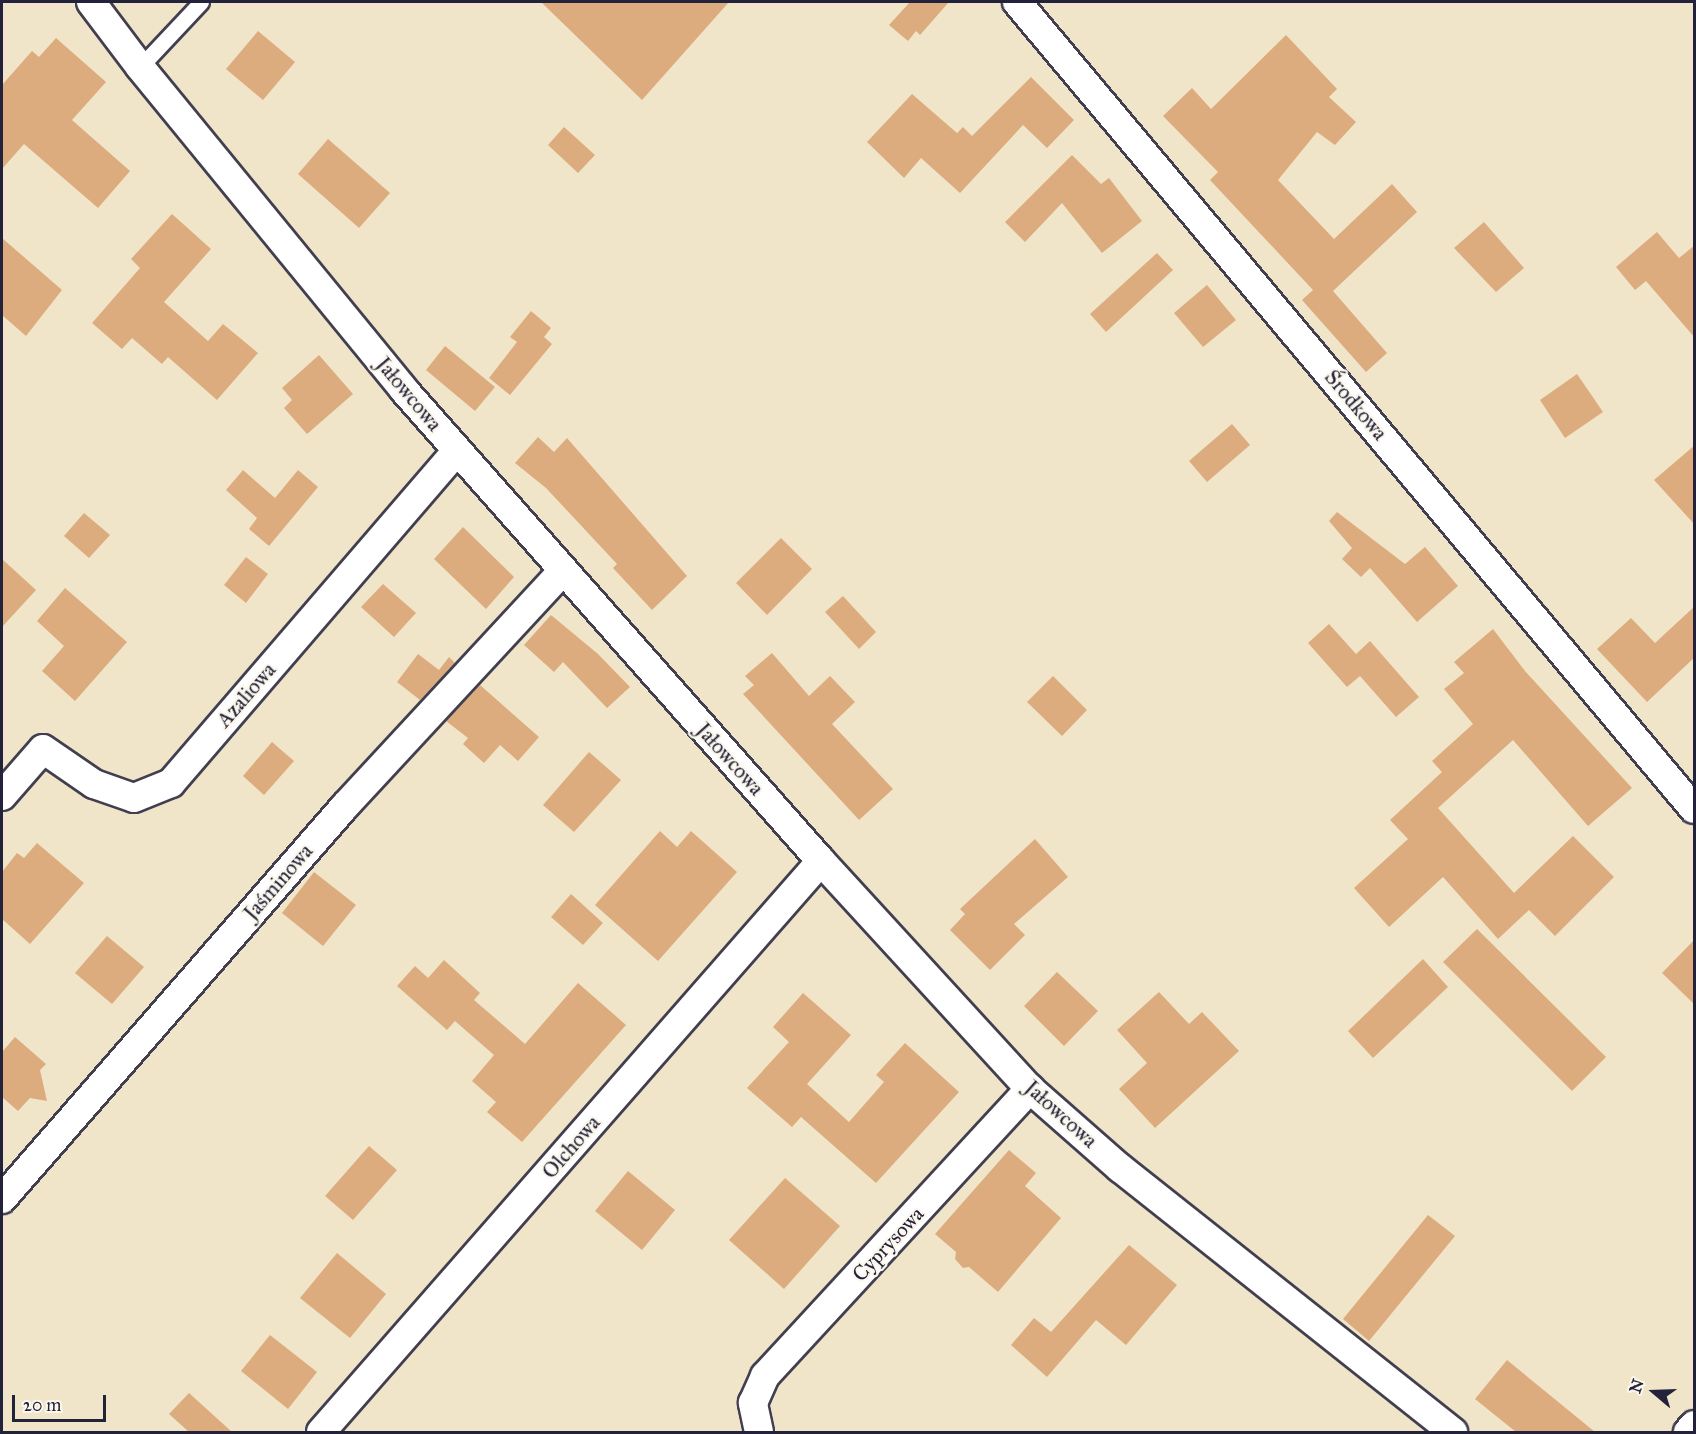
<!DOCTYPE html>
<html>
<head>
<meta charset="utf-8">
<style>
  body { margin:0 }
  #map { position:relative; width:1696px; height:1434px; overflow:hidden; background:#f0e5c9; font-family:"IM FELL Great Primer",serif }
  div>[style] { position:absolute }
  .building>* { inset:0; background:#ddac7e }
  .roads { filter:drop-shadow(2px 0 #413f50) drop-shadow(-2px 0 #413f50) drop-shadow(0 2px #413f50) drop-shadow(0 -2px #413f50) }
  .lane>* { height:15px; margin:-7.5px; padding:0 7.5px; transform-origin:7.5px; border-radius:7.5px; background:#fff }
  .street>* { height:28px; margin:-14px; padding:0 14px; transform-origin:14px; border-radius:14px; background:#fff }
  span { translate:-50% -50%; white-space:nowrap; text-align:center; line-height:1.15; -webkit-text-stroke:4.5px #fbf7ec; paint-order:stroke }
  .street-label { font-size:21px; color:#22223b }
  .frame { position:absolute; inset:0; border:3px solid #22223b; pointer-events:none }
  .north { position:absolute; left:1624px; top:1362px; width:60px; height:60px; -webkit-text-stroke:4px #fbf7ec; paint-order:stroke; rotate:289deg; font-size:16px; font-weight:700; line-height:24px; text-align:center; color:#22223b }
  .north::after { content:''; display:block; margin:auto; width:21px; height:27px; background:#22223b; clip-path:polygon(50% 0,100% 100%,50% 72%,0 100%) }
  .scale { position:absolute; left:12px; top:1395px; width:94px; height:27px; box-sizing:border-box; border:3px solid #22223b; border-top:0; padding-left:8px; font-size:18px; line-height:21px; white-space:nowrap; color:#22223b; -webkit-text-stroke:4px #fbf7ec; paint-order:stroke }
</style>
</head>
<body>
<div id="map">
  <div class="building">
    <i style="clip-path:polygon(541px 2px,729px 2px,642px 100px)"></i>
    <i style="clip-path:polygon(910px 2px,949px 2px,920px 35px,916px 31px,908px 41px,889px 25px)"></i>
    <i style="clip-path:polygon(258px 31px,295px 62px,263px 100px,226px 69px)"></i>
    <i style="clip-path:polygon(1286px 35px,1337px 89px,1329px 97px,1356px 122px,1335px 145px,1317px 132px,1278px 180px,1334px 239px,1392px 184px,1417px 212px,1333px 291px,1387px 353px,1366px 372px,1302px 300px,1313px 290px,1210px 180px,1218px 172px,1163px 116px,1192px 88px,1211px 109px)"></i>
    <i style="clip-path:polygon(56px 38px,106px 82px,72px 120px,130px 171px,98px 208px,24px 144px,2px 169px,2px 85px,32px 51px,39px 57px)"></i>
    <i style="clip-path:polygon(1031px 77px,1074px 120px,1047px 148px,1023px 125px,960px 193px,921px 158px,904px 178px,867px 142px,912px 94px,957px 133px,963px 127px,972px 136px)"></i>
    <i style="clip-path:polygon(564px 127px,595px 155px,578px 173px,548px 145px)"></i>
    <i style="clip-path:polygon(328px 139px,390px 193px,359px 228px,298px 174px)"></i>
    <i style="clip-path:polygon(1072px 155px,1101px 184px,1109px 178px,1142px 221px,1102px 253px,1062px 203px,1025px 242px,1005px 222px)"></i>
    <i style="clip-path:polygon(172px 214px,211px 249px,164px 302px,208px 341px,223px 324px,258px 353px,217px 400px,168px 357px,162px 364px,132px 338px,122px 349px,92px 323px,140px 268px,131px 259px)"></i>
    <i style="clip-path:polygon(1484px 222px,1524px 268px,1496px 292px,1454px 248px)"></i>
    <i style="clip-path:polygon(1657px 232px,1679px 258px,1695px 245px,1695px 338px,1646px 281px,1635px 290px,1616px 267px)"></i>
    <i style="clip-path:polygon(2px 238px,62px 290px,26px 336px,2px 315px)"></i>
    <i style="clip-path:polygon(1157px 253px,1173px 270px,1106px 332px,1090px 314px)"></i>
    <i style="clip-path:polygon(1207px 285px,1236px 320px,1203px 347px,1174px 313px)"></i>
    <i style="clip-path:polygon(531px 311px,551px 328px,544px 337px,552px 344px,510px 395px,489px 378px,517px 342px,510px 337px)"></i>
    <i style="clip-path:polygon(445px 346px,495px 387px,475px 411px,426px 370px)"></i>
    <i style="clip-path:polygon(319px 355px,353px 394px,307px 434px,284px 408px,292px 400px,282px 388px)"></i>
    <i style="clip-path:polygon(1577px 374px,1603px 412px,1565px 438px,1540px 400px)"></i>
    <i style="clip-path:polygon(1232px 424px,1250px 445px,1207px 482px,1189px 461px)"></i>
    <i style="clip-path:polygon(538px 437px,554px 452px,567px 438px,687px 576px,652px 610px,613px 568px,617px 564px,546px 488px,515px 463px)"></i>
    <i style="clip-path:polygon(1695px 445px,1695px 525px,1654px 480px)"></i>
    <i style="clip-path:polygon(243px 470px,275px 498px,298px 470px,318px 487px,269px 546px,249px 529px,257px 518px,226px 490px)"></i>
    <i style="clip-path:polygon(1337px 512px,1405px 564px,1425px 547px,1458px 586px,1417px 622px,1370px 568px,1361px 577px,1342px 559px,1352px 548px,1329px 521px)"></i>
    <i style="clip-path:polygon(84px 513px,110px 535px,89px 558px,64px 536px)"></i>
    <i style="clip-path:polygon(463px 527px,514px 577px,486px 609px,434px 559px)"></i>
    <i style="clip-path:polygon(781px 538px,812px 569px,767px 615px,736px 583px)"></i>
    <i style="clip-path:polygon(246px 557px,268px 574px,246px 603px,224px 585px)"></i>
    <i style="clip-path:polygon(2px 559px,36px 590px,2px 627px)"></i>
    <i style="clip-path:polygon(383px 584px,416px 613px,394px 637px,361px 607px)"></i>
    <i style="clip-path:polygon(65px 588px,127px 642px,75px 701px,42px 671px,64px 646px,37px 621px)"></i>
    <i style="clip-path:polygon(843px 596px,876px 632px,859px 649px,825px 612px)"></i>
    <i style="clip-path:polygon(1695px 606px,1695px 657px,1647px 702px,1597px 649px,1631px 618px,1655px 643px)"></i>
    <i style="clip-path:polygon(551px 615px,598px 654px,630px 687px,607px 708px,563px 662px,554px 672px,524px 645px)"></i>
    <i style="clip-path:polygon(1329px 624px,1356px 654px,1370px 641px,1419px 697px,1396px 717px,1360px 676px,1347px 687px,1308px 643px)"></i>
    <i style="clip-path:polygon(1493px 629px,1525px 671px,1632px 788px,1588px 826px,1513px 740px,1438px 808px,1514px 893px,1573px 836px,1614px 877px,1555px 936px,1529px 910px,1498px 939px,1443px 877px,1389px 927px,1354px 888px,1408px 839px,1390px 820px,1442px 772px,1432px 761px,1473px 724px,1444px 689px,1464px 673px,1454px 662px)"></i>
    <i style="clip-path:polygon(772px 653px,809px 696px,830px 676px,855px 702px,832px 724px,893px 789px,859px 820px,743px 694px,754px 685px,745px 676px)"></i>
    <i style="clip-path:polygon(418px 654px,439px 670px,449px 657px,455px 663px,420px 700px,397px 682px)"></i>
    <i style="clip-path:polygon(1053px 676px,1087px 710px,1062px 736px,1027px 702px)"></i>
    <i style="clip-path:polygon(480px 685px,539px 737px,518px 761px,500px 745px,484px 763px,463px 744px,468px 738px,446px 721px)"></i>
    <i style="clip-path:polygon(272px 742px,294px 761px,264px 795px,243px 776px)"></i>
    <i style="clip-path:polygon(589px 752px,621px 780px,574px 832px,543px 805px)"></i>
    <i style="clip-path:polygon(660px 831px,677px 847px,691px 831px,737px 872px,658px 961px,595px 905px)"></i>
    <i style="clip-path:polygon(1035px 839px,1068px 877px,1014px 924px,1025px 935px,990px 970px,950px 930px,965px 914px,960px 909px)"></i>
    <i style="clip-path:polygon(37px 843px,84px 883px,30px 944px,2px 919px,2px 872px,17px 853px,24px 858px)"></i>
    <i style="clip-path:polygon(314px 872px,356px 905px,323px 946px,282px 913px)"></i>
    <i style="clip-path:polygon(571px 894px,603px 923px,583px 945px,551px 917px)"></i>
    <i style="clip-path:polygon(1477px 929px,1606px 1057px,1572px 1091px,1443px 962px)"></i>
    <i style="clip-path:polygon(107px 936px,144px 967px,112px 1004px,75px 973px)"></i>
    <i style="clip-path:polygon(1695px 939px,1695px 1005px,1662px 973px)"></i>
    <i style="clip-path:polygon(1423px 959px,1448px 987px,1373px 1058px,1348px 1031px)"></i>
    <i style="clip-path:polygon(444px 960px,480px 993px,474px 1000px,525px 1044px,578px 983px,626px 1025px,522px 1142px,487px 1112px,496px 1102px,472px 1081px,494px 1055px,455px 1021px,447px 1030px,397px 986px,415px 966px,428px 978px)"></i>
    <i style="clip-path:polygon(1057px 972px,1098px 1011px,1064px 1046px,1024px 1006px)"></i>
    <i style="clip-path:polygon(1159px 992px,1189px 1024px,1202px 1012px,1239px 1051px,1155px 1128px,1119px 1089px,1147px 1063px,1117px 1030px)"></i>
    <i style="clip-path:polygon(803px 993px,851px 1035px,807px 1084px,849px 1122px,884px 1082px,876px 1075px,905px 1043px,959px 1092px,876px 1183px,801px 1117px,792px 1127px,747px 1088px,789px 1042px,773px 1027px)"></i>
    <i style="clip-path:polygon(15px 1037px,46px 1064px,40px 1070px,47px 1101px,30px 1098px,18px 1111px,2px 1097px,2px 1052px)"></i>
    <i style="clip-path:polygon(369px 1146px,397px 1170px,353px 1220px,325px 1196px)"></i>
    <i style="clip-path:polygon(1009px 1150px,1036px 1173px,1025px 1186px,1061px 1218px,998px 1292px,969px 1267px,963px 1268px,955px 1259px,956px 1252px,935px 1234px)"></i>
    <i style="clip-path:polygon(628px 1171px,675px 1210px,642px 1250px,595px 1211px)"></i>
    <i style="clip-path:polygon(785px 1178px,840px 1226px,784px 1289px,729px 1240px)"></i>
    <i style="clip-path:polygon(1428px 1215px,1455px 1236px,1369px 1341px,1343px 1319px)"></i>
    <i style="clip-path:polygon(1129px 1245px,1177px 1285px,1126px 1345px,1096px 1320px,1047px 1377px,1011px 1345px,1034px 1318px,1051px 1332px)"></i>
    <i style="clip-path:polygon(337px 1253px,386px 1294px,350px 1338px,300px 1298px)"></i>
    <i style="clip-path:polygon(270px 1335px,317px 1372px,288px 1409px,241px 1371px)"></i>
    <i style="clip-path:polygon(1507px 1360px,1595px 1432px,1516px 1432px,1475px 1399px)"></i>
    <i style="clip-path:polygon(189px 1393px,232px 1432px,189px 1432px,169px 1414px)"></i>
  </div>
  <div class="roads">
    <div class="lane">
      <i style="left:140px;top:67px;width:89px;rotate:-46.8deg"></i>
    </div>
    <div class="street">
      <i style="left:91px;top:2px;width:81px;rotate:53deg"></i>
      <i style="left:140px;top:67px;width:417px;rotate:50.7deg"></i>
      <i style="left:404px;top:390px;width:629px;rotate:48.48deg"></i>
      <i style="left:821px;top:861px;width:309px;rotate:47.5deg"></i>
      <i style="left:1030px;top:1089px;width:120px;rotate:41.3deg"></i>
      <i style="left:1120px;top:1168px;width:425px;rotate:38.4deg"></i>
      <i style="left:1017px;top:2px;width:1053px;rotate:50.01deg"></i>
      <i style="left:2px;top:796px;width:62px;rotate:-48.9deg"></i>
      <i style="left:43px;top:749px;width:62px;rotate:34.5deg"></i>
      <i style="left:94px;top:784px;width:42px;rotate:19.3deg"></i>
      <i style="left:134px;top:798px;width:40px;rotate:-22deg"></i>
      <i style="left:171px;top:783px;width:438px;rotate:-49.3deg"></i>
      <i style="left:2px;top:1199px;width:522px;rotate:-48.89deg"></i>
      <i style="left:345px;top:806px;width:319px;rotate:-47.2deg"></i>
      <i style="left:321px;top:1432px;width:759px;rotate:-48.79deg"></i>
      <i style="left:759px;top:1432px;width:30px;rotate:-102deg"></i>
      <i style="left:753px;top:1403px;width:30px;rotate:-66deg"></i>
      <i style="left:765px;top:1376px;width:391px;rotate:-47.3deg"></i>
      <i style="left:1688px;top:1432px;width:9px;rotate:-49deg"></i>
    </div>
  </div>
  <div class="street-label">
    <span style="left:409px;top:394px;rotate:50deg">Jałowcowa</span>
    <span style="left:1356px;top:405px;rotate:50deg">Środkowa</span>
    <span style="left:246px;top:695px;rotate:-49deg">Azaliowa</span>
    <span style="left:730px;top:759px;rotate:48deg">Jałowcowa</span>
    <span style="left:278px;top:882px;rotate:-49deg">Jaśminowa</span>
    <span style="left:1061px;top:1114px;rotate:42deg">Jałowcowa</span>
    <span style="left:571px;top:1147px;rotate:-49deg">Olchowa</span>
    <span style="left:888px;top:1244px;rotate:-47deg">Cyprysowa</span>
  </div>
  <div class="frame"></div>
  <div class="north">N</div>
  <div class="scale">20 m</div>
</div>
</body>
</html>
